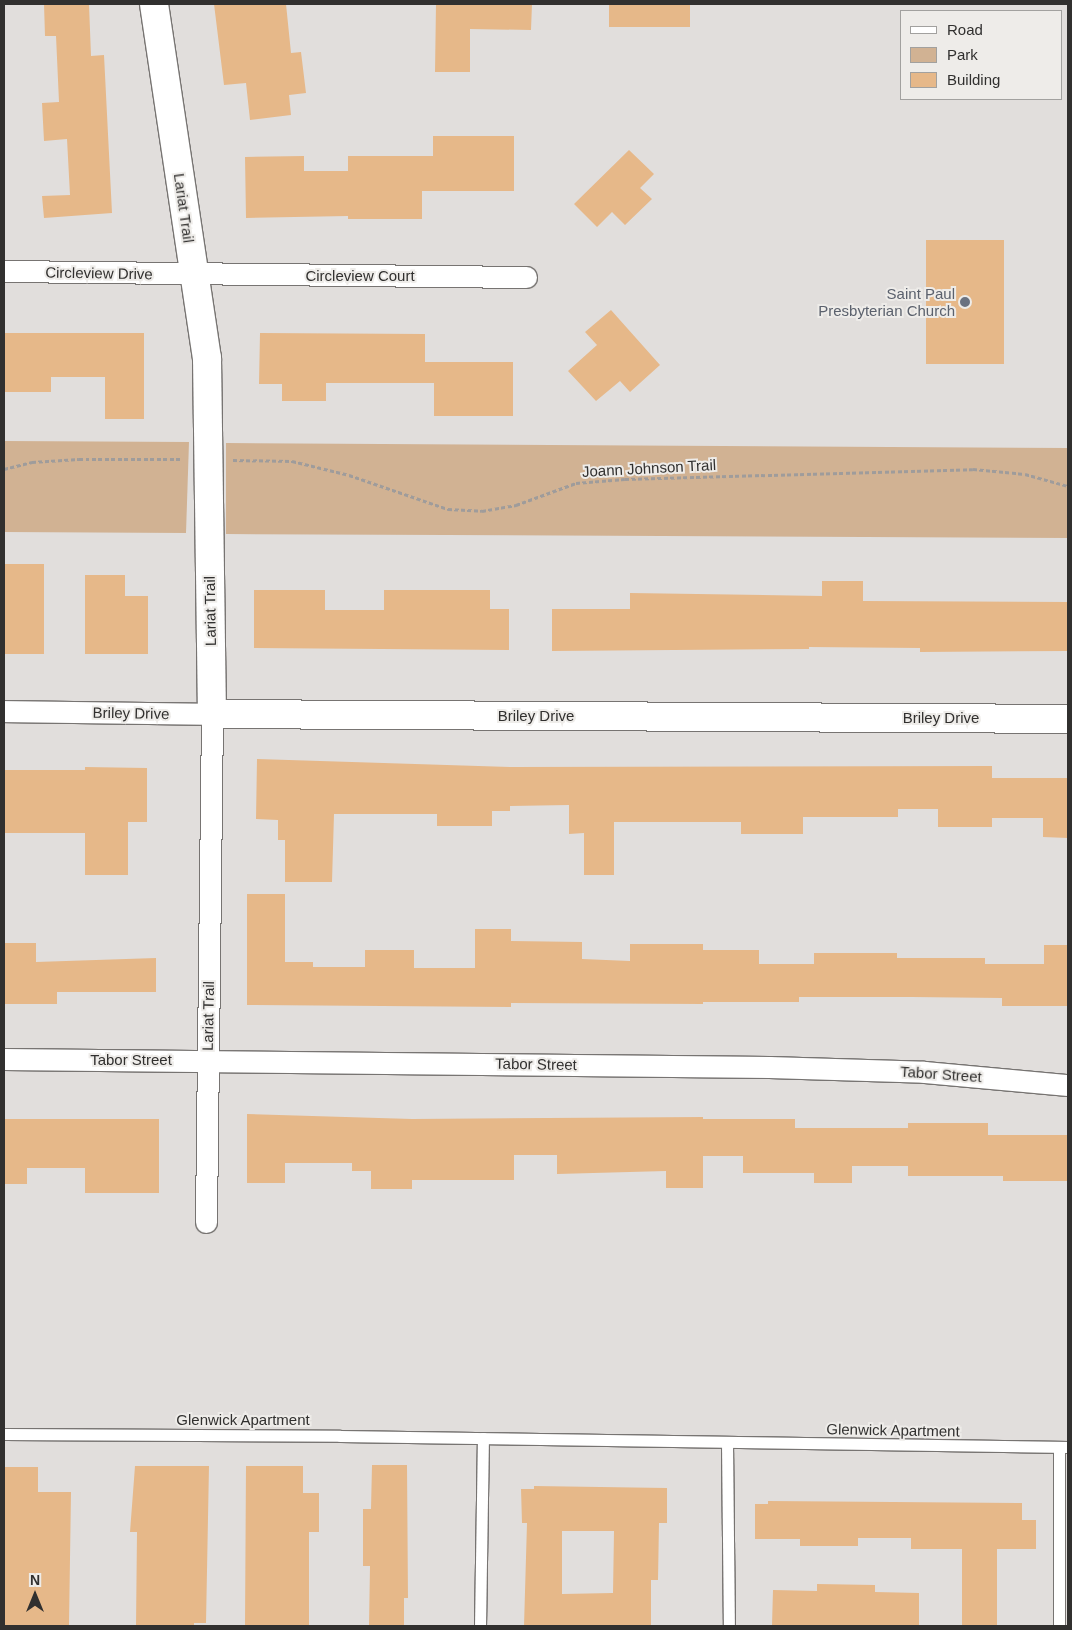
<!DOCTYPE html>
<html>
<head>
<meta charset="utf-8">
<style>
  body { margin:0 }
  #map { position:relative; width:1072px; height:1630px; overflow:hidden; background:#e1dedc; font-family:Helvetica,sans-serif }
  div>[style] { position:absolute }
  .green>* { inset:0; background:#d1b293 }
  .building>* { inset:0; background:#e6b889 }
  .path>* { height:3px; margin-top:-1.5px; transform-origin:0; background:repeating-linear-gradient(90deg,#9f9c9b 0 4px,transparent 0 6.5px) }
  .roads { filter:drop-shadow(1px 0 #777472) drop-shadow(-1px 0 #777472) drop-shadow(0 1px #777472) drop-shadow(0 -1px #777472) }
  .lane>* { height:11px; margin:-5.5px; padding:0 5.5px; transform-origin:5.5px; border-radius:5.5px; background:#fff }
  .street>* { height:21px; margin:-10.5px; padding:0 10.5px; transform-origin:10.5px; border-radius:10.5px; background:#fff }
  .secondary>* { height:28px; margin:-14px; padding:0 14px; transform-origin:14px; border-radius:14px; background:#fff }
  .dots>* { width:14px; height:14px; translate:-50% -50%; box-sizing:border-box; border:2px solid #eeece9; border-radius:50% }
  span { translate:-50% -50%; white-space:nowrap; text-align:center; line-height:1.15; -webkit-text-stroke:4px #eeece9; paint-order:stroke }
  .street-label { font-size:15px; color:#31302f }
  .worship-label { font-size:15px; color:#5b616d }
  .right { translate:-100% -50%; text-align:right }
  .frame { position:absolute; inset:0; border:5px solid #31302f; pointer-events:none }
  .legend { position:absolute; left:900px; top:10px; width:162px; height:90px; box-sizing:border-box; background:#eeece9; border:1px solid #a2a19f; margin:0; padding:6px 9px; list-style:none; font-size:15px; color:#31302f }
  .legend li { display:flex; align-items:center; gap:10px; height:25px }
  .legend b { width:25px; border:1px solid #a2a19f }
  .north { position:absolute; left:10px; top:1570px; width:50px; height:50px; -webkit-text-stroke:4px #eeece9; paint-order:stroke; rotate:0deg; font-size:14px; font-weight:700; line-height:20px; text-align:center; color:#31302f }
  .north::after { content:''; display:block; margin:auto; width:18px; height:22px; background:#31302f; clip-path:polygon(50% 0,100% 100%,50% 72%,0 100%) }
</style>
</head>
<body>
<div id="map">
  <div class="green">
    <i style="clip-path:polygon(4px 441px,189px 442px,186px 533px,4px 532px)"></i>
    <i style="clip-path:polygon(226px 443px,1068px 448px,1068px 538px,226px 534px)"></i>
  </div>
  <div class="building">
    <i style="clip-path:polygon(44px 4px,89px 4px,91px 56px,104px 55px,112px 213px,44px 218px,42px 196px,70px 195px,67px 139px,44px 141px,42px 103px,59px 102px,56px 36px,45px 36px)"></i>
    <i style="clip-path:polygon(214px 4px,286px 4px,291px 53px,301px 52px,306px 93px,289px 95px,291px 115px,250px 120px,246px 83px,224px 85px)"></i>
    <i style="clip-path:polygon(436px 4px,532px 4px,531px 30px,470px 29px,470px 72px,435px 72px)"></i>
    <i style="clip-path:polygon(609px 4px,690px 4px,690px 27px,609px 27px)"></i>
    <i style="clip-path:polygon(433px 136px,514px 136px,514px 191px,422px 191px,422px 219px,348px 219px,348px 216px,246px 218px,245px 157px,304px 156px,304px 171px,348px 171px,348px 156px,433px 156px)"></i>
    <i style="clip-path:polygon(629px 150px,654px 174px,640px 188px,652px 199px,625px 225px,612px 212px,597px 227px,574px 204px)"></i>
    <i style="clip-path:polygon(926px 240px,1004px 240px,1004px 364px,926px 364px)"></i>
    <i style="clip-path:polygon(611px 310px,660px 365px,630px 392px,620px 381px,596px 401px,568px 371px,597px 345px,585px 332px)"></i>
    <i style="clip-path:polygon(4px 333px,144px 333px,144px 419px,105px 419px,105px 377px,51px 377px,51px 392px,4px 392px)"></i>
    <i style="clip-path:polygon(260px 333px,425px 334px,425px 362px,513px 362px,513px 416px,434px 416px,434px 383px,326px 383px,326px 401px,282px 401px,282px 384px,259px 384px)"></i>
    <i style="clip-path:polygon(4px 564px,44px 564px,44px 654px,4px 654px)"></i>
    <i style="clip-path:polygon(85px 575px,125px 575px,125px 596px,148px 596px,148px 654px,85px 654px)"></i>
    <i style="clip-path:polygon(822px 581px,863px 581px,863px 601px,1068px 602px,1068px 651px,920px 652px,920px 648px,809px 647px,809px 649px,552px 651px,552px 609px,630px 609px,630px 593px,822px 596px)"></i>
    <i style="clip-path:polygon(254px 590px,325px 590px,325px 610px,384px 610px,384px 590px,490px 590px,490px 609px,509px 609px,509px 650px,254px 648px)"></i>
    <i style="clip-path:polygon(257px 759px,510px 767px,992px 766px,992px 778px,1068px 778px,1068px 838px,1043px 837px,1043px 818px,992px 818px,992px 827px,938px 827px,938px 809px,898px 809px,898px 817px,803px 817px,803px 834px,741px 834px,741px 822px,614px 822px,614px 875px,584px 875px,584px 833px,569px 834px,569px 805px,510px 806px,510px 811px,492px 811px,492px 826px,437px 826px,437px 814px,334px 814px,332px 882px,285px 882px,285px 840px,278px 840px,278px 820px,256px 819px)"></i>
    <i style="clip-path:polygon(85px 767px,147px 768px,147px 822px,128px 822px,128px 875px,85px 875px,85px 833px,4px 833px,4px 770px,85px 770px)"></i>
    <i style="clip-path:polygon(247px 894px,285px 894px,285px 962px,313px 962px,313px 967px,365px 967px,365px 950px,414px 950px,414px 968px,475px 968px,475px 929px,511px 929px,511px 941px,582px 942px,582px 959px,630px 961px,630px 944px,703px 944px,703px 950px,759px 950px,759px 964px,814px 964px,814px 953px,897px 953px,897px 958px,985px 958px,985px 964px,1044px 964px,1044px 945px,1068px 945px,1068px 1006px,1002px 1006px,1002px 998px,911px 997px,799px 997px,799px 1002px,703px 1002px,703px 1004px,511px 1003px,511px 1007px,247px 1005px)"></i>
    <i style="clip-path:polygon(4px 943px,36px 943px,36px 962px,156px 958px,156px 992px,57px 992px,57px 1004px,4px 1004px)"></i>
    <i style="clip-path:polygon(247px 1114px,412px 1119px,703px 1117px,703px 1119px,795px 1119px,795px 1128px,908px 1128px,908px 1123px,988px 1123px,988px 1135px,1068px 1135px,1068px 1181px,1003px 1181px,1003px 1176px,908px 1176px,908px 1166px,852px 1166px,852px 1183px,814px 1183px,814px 1173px,743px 1173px,743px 1156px,703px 1156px,703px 1188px,666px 1188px,666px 1171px,557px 1174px,557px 1155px,514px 1155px,514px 1180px,412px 1180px,412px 1189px,371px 1189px,371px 1171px,352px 1171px,352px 1163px,285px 1163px,285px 1183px,247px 1183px)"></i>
    <i style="clip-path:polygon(4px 1119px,159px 1119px,159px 1193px,85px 1193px,85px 1168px,27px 1168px,27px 1184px,4px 1184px)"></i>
    <i style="clip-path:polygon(372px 1465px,407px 1465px,408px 1598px,404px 1598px,404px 1626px,369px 1626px,370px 1566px,363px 1566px,363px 1509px,371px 1509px)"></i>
    <i style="clip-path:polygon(135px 1466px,209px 1466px,206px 1623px,194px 1623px,194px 1626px,136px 1626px,137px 1532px,130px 1532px)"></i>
    <i style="clip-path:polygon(246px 1466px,303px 1466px,303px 1493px,319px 1493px,319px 1532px,309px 1532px,309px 1626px,245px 1625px)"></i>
    <i style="clip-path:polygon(4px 1467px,38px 1467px,38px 1492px,71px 1492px,69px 1626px,4px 1626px)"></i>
    <i style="clip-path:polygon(evenodd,534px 1486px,667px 1488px,667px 1523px,659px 1523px,658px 1580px,651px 1580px,651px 1626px,524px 1626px,527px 1523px,522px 1523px,521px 1489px,534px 1489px,534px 1486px,562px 1531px,614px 1531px,613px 1593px,562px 1594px,562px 1531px)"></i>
    <i style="clip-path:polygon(768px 1501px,1022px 1503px,1022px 1520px,1036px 1520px,1036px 1549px,997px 1549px,997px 1626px,962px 1626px,962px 1549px,911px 1549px,911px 1538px,858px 1538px,858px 1546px,800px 1546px,800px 1539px,755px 1539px,755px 1504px,768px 1504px)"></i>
    <i style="clip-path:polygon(817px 1584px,875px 1585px,875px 1592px,919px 1593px,919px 1626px,772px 1625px,773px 1590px,817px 1591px)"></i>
  </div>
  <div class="path">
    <i style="left:233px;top:460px;width:59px;rotate:1deg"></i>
    <i style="left:292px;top:461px;width:59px;rotate:13.8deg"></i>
    <i style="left:349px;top:475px;width:105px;rotate:19deg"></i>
    <i style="left:448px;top:509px;width:34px;rotate:3deg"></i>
    <i style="left:482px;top:511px;width:35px;rotate:-10deg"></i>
    <i style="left:516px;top:505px;width:64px;rotate:-20.1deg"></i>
    <i style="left:576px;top:483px;width:49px;rotate:-4.7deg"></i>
    <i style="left:625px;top:479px;width:348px;rotate:-1.6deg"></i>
    <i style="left:973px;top:469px;width:52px;rotate:5.5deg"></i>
    <i style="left:1025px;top:474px;width:45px;rotate:15.6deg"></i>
    <i style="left:4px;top:469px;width:29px;rotate:-14deg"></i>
    <i style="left:32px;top:462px;width:47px;rotate:-3.7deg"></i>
    <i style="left:79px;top:459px;width:103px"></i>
  </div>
  <div class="roads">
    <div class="lane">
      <i style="left:4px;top:1434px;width:336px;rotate:0.3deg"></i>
      <i style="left:340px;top:1436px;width:728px;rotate:0.87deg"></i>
      <i style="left:727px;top:1443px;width:183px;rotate:89.4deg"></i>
      <i style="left:1059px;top:1447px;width:179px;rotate:90deg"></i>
      <i style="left:480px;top:1626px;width:188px;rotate:-89.1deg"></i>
    </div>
    <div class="street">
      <i style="left:4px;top:271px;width:522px;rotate:0.66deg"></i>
      <i style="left:4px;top:711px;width:208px;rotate:0.8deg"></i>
      <i style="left:212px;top:714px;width:508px;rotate:90.68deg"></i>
      <i style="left:4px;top:1059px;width:765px;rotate:0.6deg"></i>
      <i style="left:769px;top:1067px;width:155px;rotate:1.8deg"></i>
      <i style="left:924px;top:1072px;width:145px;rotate:5.2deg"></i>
    </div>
    <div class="secondary">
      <i style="left:154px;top:4px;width:358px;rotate:81.5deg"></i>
      <i style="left:207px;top:358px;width:356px;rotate:89.2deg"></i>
      <i style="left:212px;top:714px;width:856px;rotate:0.33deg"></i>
    </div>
  </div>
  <div class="dots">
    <i style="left:965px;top:302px;background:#6b7280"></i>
  </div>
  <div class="street-label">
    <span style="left:184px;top:208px;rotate:82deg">Lariat Trail</span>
    <span style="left:99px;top:273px;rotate:1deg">Circleview Drive</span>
    <span style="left:360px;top:276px">Circleview Court</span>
    <span style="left:649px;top:468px;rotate:-3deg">Joann Johnson Trail</span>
    <span style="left:210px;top:611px;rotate:-91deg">Lariat Trail</span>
    <span style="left:131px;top:713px;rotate:1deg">Briley Drive</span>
    <span style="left:536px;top:716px">Briley Drive</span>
    <span style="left:941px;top:718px">Briley Drive</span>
    <span style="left:208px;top:1016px;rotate:-89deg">Lariat Trail</span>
    <span style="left:131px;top:1060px">Tabor Street</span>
    <span style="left:536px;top:1064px;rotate:1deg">Tabor Street</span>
    <span style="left:941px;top:1074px;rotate:4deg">Tabor Street</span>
    <span style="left:243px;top:1420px">Glenwick Apartment</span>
    <span style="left:893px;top:1430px;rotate:1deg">Glenwick Apartment</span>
  </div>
  <div class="worship-label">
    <span class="right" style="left:955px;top:302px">Saint Paul<br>Presbyterian Church</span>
  </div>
  <div class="frame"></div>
  <ul class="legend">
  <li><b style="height:6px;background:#fff"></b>Road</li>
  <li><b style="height:14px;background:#d1b293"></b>Park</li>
  <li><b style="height:14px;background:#e6b889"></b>Building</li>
  </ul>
  <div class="north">N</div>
</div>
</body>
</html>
